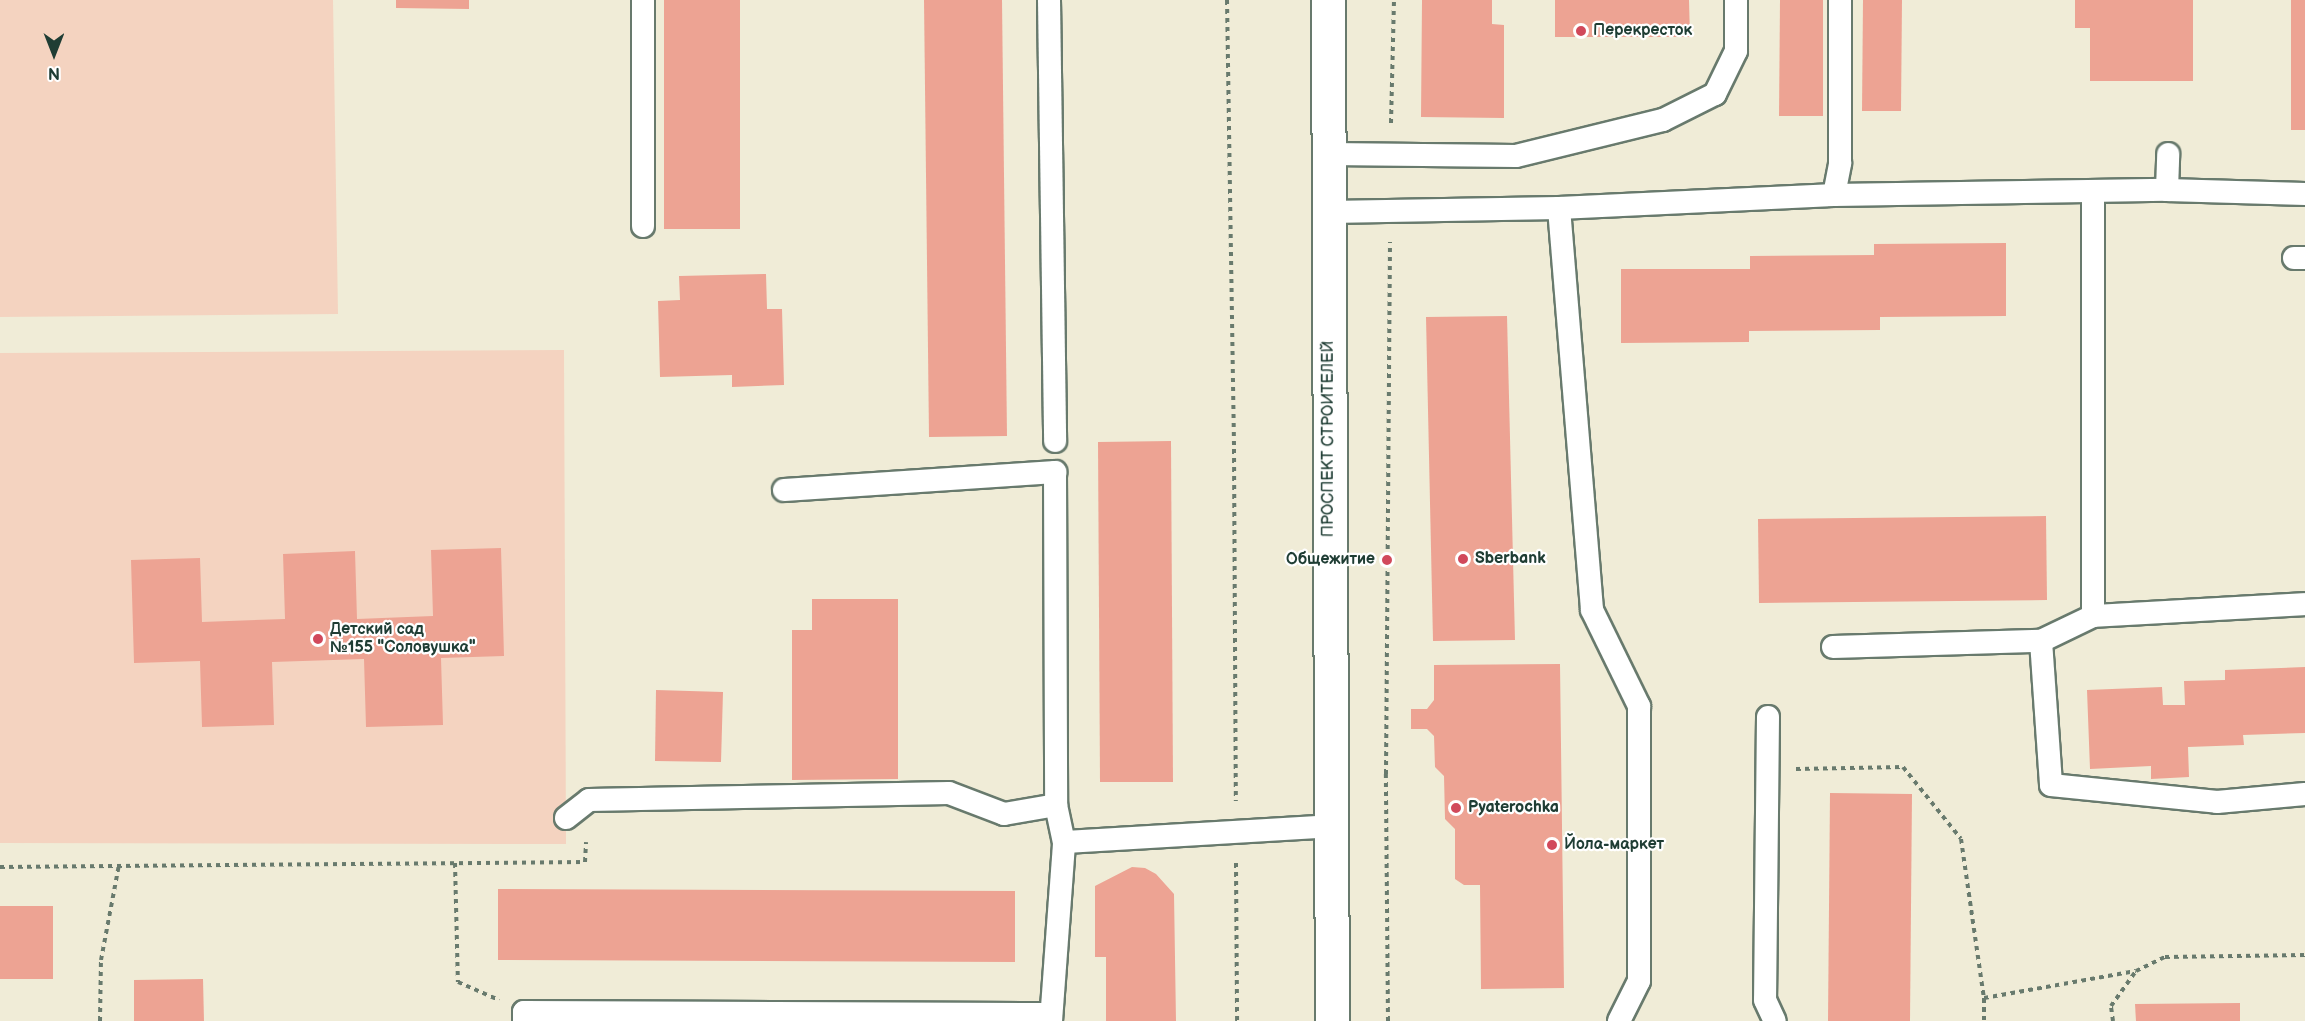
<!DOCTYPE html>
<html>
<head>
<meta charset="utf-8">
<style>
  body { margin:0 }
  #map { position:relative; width:2305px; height:1021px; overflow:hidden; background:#f0ecd7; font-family:"Balsamiq Sans",sans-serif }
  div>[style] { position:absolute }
  .built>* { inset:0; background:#f4d3c0 }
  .building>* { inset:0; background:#eda393 }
  .path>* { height:4px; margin-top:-2px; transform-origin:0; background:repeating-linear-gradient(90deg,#687a6d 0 4.5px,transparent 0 9px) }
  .roads { filter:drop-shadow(2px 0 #687a6d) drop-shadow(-2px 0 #687a6d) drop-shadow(0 2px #687a6d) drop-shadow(0 -2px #687a6d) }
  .service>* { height:22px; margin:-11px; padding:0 11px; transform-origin:11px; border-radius:11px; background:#fff }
  .secondary>* { height:33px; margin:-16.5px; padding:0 16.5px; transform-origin:16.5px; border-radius:16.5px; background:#fff }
  .dots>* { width:16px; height:16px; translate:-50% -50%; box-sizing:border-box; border:3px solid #fff; border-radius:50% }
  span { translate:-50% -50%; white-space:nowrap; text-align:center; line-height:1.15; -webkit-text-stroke:4.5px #fff; paint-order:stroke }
  .poi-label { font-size:16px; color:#1f3d34; font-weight:700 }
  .left { translate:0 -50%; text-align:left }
  .right { translate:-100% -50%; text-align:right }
  .street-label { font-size:16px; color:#1f3d34 }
  .north { position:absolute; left:24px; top:24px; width:60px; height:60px; -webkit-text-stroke:4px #fff; paint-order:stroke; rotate:180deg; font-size:16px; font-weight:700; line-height:24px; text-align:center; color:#1f3d34 }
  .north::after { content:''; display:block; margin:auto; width:21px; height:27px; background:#1f3d34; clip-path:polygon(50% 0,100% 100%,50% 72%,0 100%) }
</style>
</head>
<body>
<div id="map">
  <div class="built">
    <i style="clip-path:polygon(0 0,333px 0,338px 314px,0 317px)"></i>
    <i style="clip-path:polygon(564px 350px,566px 844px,0 843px,0 353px)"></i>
  </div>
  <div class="building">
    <i style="clip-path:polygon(396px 0,469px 0,469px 9px,396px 8px)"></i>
    <i style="clip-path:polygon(664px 0,740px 0,740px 229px,664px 229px)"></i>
    <i style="clip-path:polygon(924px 0,1002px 0,1007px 436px,929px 437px)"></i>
    <i style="clip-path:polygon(1422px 0,1492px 0,1492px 24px,1504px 25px,1504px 118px,1421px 117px)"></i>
    <i style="clip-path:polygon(1555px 0,1689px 0,1690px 37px,1555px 37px)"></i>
    <i style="clip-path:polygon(1780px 0,1823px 0,1823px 116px,1779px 116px)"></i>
    <i style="clip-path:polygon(1863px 0,1902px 0,1901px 111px,1862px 111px)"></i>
    <i style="clip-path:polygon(2075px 0,2193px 0,2193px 81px,2090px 81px,2090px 28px,2075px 28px)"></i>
    <i style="clip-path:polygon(2291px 0,2305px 0,2305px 130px,2291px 130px)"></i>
    <i style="clip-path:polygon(2006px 243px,2006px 316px,1880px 317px,1880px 330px,1749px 331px,1749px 342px,1621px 343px,1621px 269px,1750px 269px,1750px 256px,1874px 255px,1874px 244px)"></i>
    <i style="clip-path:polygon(766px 274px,767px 309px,782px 309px,784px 385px,732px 387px,732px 375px,660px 377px,658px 301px,680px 300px,679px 276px)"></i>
    <i style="clip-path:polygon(1507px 316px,1515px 640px,1433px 641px,1426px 317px)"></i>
    <i style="clip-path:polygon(1171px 441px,1173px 782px,1100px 782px,1098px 442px)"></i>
    <i style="clip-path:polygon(2046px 516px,2047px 600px,1759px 603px,1758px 519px)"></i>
    <i style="clip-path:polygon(501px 548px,504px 656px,441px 658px,443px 725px,366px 727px,364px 659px,272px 662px,274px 725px,202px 727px,200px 661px,134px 663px,131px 560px,200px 558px,202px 622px,285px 619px,283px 554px,355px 551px,357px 619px,433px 616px,431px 550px)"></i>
    <i style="clip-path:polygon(812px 599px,898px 599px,898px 779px,792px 780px,792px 630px,812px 630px)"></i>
    <i style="clip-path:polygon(1560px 664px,1564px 988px,1481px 989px,1480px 885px,1464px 885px,1455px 879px,1455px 829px,1445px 819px,1444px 776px,1435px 767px,1434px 736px,1427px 729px,1411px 729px,1411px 709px,1427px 709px,1434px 700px,1434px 665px)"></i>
    <i style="clip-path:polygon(2305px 667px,2305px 733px,2243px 735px,2244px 745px,2188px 747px,2189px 777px,2151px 779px,2151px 766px,2090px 769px,2087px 690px,2162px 687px,2163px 705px,2185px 705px,2184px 681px,2225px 680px,2225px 670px)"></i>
    <i style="clip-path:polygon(656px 690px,723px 692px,721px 762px,655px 761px)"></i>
    <i style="clip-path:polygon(1830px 793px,1912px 794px,1910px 1021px,1828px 1021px)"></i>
    <i style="clip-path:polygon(1132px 867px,1145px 868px,1156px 874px,1174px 894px,1176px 1021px,1106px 1021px,1106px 957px,1095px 957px,1095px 886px)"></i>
    <i style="clip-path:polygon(498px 889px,1015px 891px,1015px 962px,498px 960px)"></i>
    <i style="clip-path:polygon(0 906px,53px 906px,53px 979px,0 979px)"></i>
    <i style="clip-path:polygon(203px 979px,204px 1021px,134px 1021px,134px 980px)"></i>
    <i style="clip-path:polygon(2240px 1003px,2240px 1021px,2136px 1021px,2135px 1004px)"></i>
  </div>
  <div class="path">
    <i style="left:1227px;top:0;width:449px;rotate:89.1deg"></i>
    <i style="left:1234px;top:449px;width:352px;rotate:89.7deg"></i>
    <i style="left:1391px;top:123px;width:123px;rotate:-88.6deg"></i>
    <i style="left:1796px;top:769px;width:107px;rotate:-1.1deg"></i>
    <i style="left:1903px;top:767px;width:92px;rotate:51.1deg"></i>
    <i style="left:1961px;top:839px;width:161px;rotate:81.8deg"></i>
    <i style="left:1984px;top:998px;width:23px;rotate:90deg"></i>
    <i style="left:455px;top:863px;width:119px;rotate:88.6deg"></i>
    <i style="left:458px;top:982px;width:45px;rotate:23.7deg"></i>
    <i style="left:1236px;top:863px;width:158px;rotate:89.6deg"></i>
    <i style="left:0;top:867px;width:585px;rotate:-0.49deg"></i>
    <i style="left:585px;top:862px;width:20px;rotate:-87deg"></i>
    <i style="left:1984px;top:998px;width:154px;rotate:-10.1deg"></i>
    <i style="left:2136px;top:971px;width:32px;rotate:-26deg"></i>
    <i style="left:2165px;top:957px;width:140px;rotate:-0.8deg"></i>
    <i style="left:100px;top:1021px;width:61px;rotate:-89.1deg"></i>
    <i style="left:101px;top:960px;width:97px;rotate:-79.3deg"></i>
    <i style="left:1388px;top:1021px;width:247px;rotate:-90.5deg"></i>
    <i style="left:1386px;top:774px;width:532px;rotate:-89.57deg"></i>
    <i style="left:2113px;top:1021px;width:15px;rotate:-98deg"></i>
    <i style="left:2111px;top:1006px;width:43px;rotate:-54.5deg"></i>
  </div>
  <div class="roads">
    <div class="service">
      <i style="left:643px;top:0;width:226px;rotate:90deg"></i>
      <i style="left:1049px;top:0;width:441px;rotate:89.2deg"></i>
      <i style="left:1329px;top:154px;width:187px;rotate:0.6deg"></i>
      <i style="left:1516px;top:156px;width:151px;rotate:-13.8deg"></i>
      <i style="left:1663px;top:120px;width:58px;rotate:-26.6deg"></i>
      <i style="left:1715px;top:94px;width:48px;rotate:-64deg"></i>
      <i style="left:1736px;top:51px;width:51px;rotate:-90deg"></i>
      <i style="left:2167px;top:190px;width:36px;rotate:-88deg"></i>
      <i style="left:1834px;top:195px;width:33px;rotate:-79deg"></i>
      <i style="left:1840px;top:163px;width:163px;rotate:-90deg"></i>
      <i style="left:1559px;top:208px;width:403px;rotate:85.3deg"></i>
      <i style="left:1592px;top:610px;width:107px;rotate:63.9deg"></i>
      <i style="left:1639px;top:706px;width:275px;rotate:90deg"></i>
      <i style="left:1639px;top:981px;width:45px;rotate:116.6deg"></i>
      <i style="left:1329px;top:212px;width:230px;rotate:-1deg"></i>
      <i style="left:1559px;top:208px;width:275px;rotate:-2.7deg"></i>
      <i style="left:1834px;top:195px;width:333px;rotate:-0.9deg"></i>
      <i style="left:2167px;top:190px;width:138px;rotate:1.7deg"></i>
      <i style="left:2294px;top:258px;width:11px"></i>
      <i style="left:784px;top:490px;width:272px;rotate:-3.8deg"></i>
      <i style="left:1055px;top:472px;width:333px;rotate:89.8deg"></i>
      <i style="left:1056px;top:805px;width:38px;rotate:78deg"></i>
      <i style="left:2093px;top:616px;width:212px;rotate:-3.2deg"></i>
      <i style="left:2041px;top:641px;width:144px;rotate:86deg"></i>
      <i style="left:2051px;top:785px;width:167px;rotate:5.8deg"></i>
      <i style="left:2217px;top:802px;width:88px;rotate:-5.2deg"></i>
      <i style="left:1833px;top:647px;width:208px;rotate:-1.7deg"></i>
      <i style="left:2041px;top:641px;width:58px;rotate:-25.7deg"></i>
      <i style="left:2093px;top:616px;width:425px;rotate:-90deg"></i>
      <i style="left:1768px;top:717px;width:283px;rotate:90.6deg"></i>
      <i style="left:1765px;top:1000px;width:23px;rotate:65deg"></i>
      <i style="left:566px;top:818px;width:29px;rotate:-38deg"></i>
      <i style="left:589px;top:800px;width:360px;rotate:-1.1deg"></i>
      <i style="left:949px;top:793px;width:59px;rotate:20.9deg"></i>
      <i style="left:1004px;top:814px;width:53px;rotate:-9.8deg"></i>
      <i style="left:524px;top:1021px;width:9px;rotate:-90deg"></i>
      <i style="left:524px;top:1012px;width:526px;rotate:0.22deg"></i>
      <i style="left:1051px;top:1021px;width:179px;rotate:-85.8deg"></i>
      <i style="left:1064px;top:842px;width:268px;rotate:-3.4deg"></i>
    </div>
    <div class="secondary">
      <i style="left:1328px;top:0;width:1021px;rotate:89.78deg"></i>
    </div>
  </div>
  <div class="dots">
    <i style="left:1581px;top:31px;background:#d1495b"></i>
    <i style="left:1463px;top:559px;background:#d1495b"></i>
    <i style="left:1387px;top:560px;background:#d1495b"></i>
    <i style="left:318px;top:639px;background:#d1495b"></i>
    <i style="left:1456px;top:808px;background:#d1495b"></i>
    <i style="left:1552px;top:845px;background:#d1495b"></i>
  </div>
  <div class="poi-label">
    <span class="left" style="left:1593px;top:31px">Перекресток</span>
    <span class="left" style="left:1475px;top:559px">Sberbank</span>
    <span class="right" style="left:1375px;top:560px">Общежитие</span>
    <span class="left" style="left:330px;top:639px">Детский сад<br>№155 "Соловушка"</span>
    <span class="left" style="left:1468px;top:808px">Pyaterochka</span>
    <span class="left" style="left:1564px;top:845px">Йола-маркет</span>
  </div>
  <div class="street-label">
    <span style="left:1329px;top:439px;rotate:-90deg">ПРОСПЕКТ СТРОИТЕЛЕЙ</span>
  </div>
  <div class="north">N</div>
</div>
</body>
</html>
